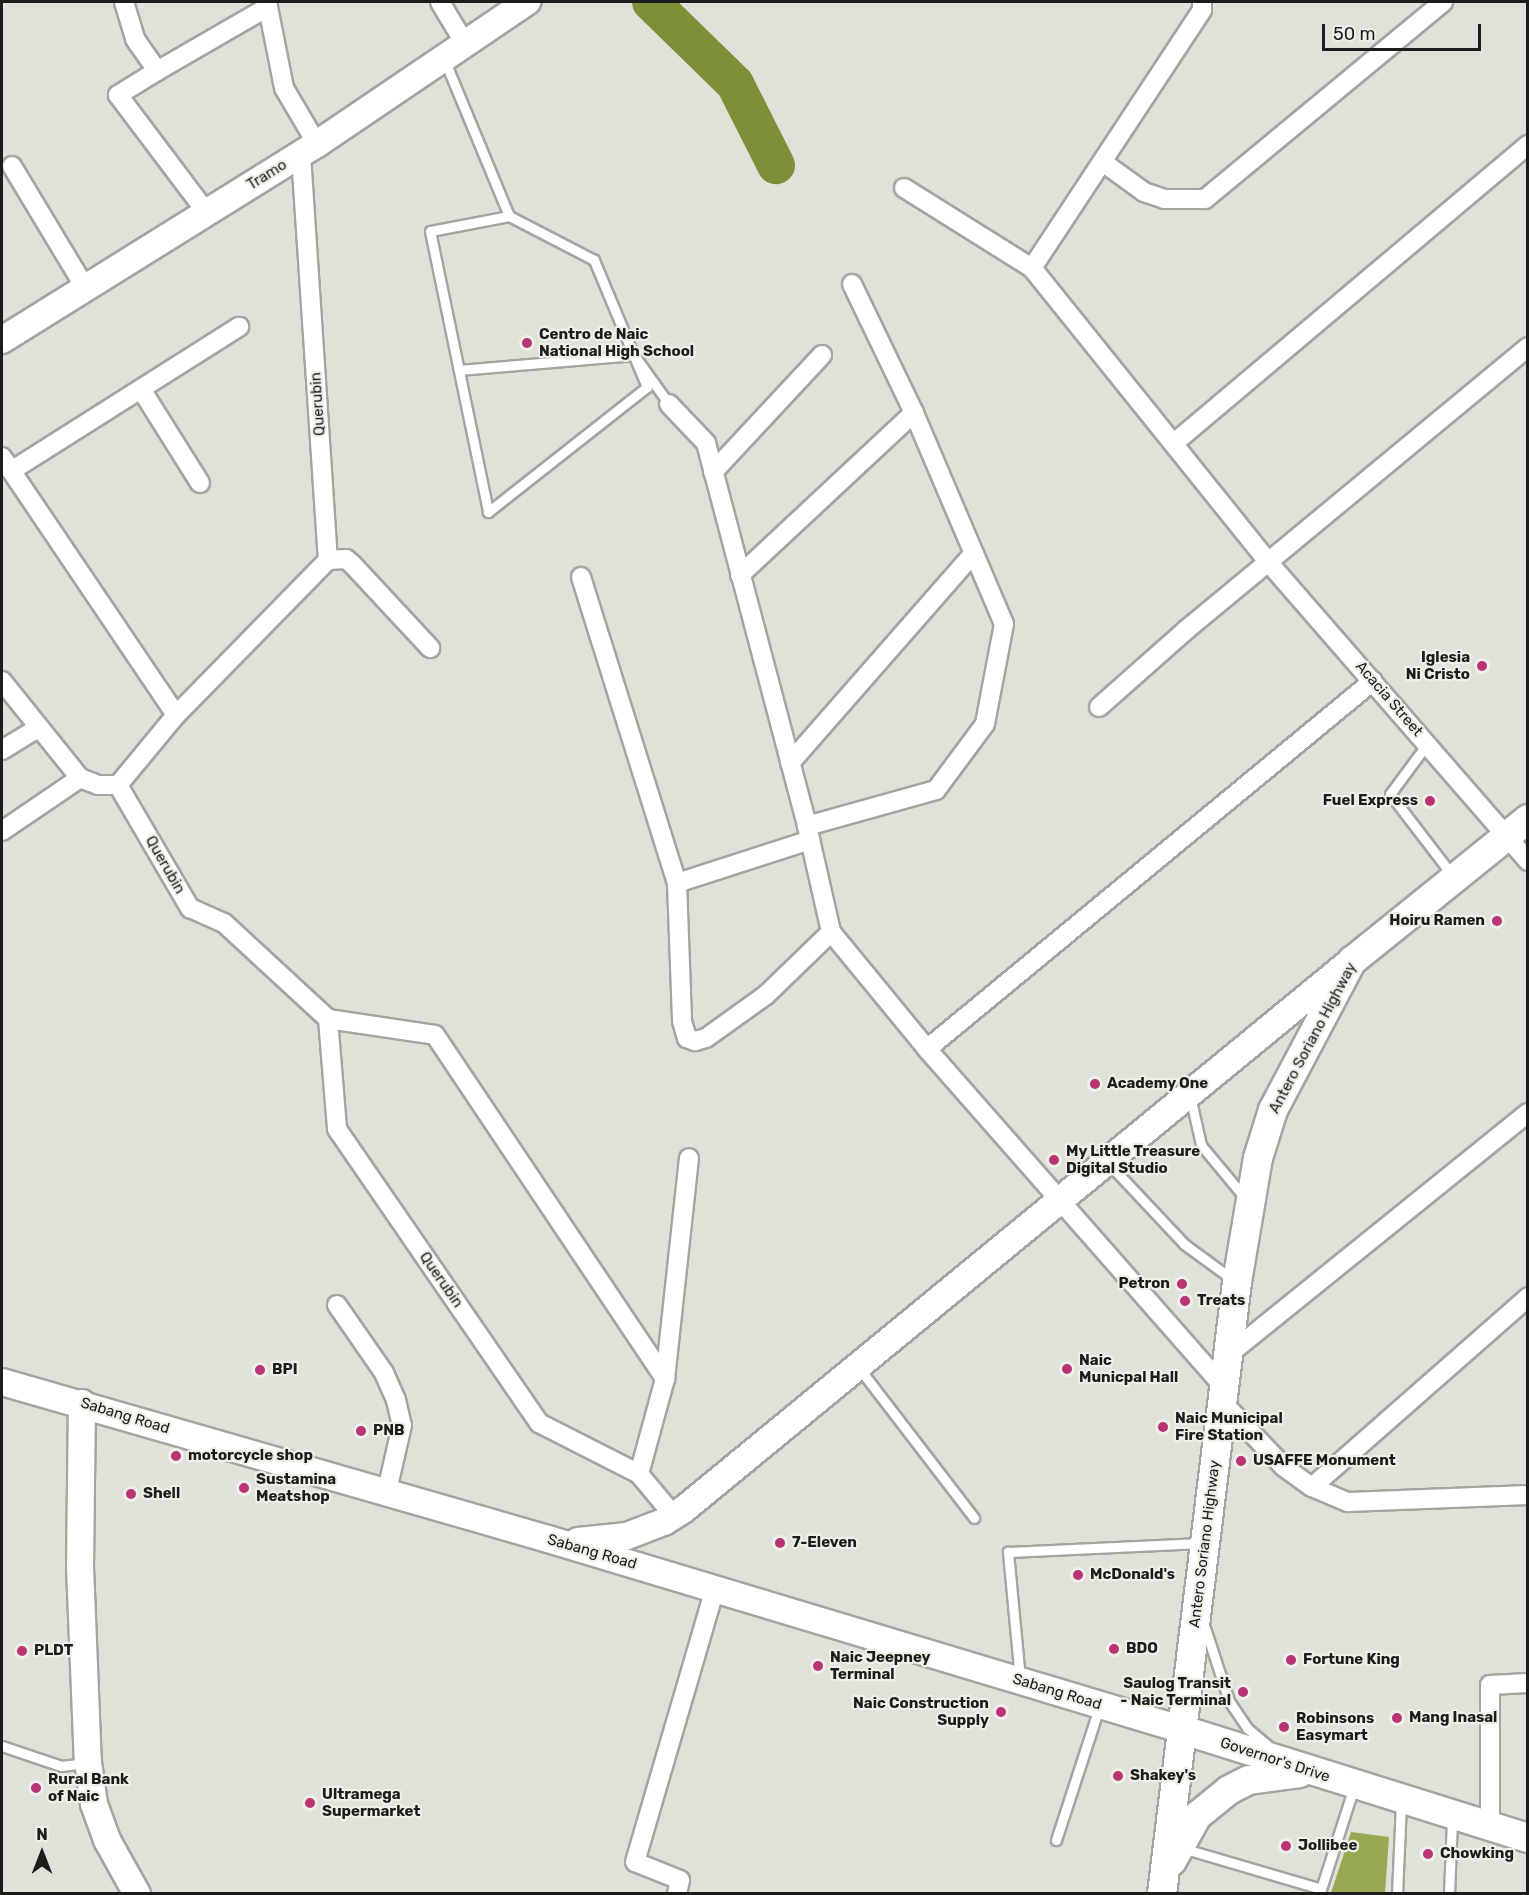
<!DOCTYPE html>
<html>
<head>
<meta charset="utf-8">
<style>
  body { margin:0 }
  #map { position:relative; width:1529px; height:1895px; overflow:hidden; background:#e0e2da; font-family:Rubik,sans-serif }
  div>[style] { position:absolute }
  .forest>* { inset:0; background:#97aa52 }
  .river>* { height:38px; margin:-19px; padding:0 19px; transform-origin:19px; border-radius:19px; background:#7e9037 }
  .roads { filter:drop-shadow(2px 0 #a3a59e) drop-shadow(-2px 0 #a3a59e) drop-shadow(0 2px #a3a59e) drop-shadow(0 -2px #a3a59e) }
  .lane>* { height:9px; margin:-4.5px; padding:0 4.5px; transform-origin:4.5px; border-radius:4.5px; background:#fff }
  .street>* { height:18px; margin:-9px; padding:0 9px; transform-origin:9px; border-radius:9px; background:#fff }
  .secondary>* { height:26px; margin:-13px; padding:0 13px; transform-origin:13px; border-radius:13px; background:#fff }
  .primary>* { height:28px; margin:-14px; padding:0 14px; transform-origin:14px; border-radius:14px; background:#fff }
  .dots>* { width:16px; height:16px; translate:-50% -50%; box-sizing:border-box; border:3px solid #edf0e7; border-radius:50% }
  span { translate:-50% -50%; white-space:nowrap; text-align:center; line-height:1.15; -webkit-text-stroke:4.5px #edf0e7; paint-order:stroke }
  .street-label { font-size:15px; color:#1c1d1a }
  .poi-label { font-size:15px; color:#1c1d1a; font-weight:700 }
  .left { translate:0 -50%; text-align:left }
  .right { translate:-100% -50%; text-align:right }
  .frame { position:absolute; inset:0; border:3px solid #1c1d1a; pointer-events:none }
  .north { position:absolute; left:12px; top:1823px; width:60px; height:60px; -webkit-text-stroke:4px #edf0e7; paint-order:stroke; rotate:0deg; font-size:16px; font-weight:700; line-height:24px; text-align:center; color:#1c1d1a }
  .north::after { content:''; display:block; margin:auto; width:21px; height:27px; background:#1c1d1a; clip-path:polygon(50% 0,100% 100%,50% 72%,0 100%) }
  .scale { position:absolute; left:1322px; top:24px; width:159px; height:27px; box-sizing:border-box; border:3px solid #1c1d1a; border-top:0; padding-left:8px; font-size:18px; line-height:21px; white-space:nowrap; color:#1c1d1a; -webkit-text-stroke:4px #edf0e7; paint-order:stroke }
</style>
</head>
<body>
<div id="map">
  <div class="forest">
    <i style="clip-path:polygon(1351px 1832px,1389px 1837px,1385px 1893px,1331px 1893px)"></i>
  </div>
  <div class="river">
    <i style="left:651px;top:2px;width:117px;rotate:44.3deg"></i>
    <i style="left:735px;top:84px;width:91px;rotate:63.2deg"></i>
  </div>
  <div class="roads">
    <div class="lane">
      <i style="left:444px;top:59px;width:170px;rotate:67.5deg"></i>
      <i style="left:509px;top:216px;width:80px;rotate:169.2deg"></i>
      <i style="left:430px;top:231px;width:287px;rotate:78.3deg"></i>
      <i style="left:488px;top:512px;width:202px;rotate:-38.2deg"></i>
      <i style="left:647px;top:387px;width:138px;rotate:-112.7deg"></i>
      <i style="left:594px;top:260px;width:96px;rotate:-152.6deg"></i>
      <i style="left:459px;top:370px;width:176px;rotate:-4.9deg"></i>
      <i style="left:634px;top:355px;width:60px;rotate:54.5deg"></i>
      <i style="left:1427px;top:744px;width:62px;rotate:126.5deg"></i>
      <i style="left:1390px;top:794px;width:103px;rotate:52.5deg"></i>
      <i style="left:1190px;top:1096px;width:50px;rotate:77.3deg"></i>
      <i style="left:1201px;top:1145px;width:69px;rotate:50.3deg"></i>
      <i style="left:1109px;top:1164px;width:110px;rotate:46.8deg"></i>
      <i style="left:1184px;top:1244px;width:59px;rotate:36.1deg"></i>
      <i style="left:859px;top:1368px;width:189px;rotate:52.5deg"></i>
      <i style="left:1205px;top:1628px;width:77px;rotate:71.8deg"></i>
      <i style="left:1229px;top:1701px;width:32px;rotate:56deg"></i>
      <i style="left:1247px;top:1728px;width:26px;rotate:40deg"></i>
      <i style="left:1020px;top:1679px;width:128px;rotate:-95.4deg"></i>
      <i style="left:1008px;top:1552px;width:194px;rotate:-2.7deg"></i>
      <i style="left:2px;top:1746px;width:62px;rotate:18.7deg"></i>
      <i style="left:61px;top:1766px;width:25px;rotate:-7deg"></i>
      <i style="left:1056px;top:1840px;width:139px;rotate:-72deg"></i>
      <i style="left:1182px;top:1848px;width:145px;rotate:16.4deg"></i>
      <i style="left:1321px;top:1889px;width:107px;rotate:-72.1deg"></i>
      <i style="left:1397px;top:1894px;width:91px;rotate:-87.5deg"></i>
      <i style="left:1449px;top:1894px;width:76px;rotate:-87.7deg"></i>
    </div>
    <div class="street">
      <i style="left:124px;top:2px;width:39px;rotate:73deg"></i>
      <i style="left:135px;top:39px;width:39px;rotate:55deg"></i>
      <i style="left:157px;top:71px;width:128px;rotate:-30deg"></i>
      <i style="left:267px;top:2px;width:88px;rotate:78.8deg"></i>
      <i style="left:284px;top:88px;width:65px;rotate:59.5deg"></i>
      <i style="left:440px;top:2px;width:47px;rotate:59deg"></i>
      <i style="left:157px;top:71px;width:46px;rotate:148.4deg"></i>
      <i style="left:118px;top:95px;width:148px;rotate:53deg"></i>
      <i style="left:301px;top:155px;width:406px;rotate:86.2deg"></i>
      <i style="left:328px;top:560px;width:217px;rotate:134.4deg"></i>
      <i style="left:176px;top:715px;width:91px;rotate:129.6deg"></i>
      <i style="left:118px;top:785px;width:143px;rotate:59.7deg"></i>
      <i style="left:190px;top:908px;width:37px;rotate:24deg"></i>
      <i style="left:224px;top:923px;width:142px;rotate:42.7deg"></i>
      <i style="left:328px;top:1019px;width:110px;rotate:85.3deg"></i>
      <i style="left:337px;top:1129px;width:357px;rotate:55.5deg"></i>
      <i style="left:539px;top:1423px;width:112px;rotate:27deg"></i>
      <i style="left:1104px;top:163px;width:49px;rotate:35.9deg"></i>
      <i style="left:1144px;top:192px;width:21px;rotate:19deg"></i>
      <i style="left:1164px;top:199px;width:41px"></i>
      <i style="left:1205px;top:199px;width:309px;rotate:-39.6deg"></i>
      <i style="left:12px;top:166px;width:144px;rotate:59deg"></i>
      <i style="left:904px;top:188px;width:151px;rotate:32deg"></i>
      <i style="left:1032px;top:268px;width:378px;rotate:51.2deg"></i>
      <i style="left:1269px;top:563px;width:395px;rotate:49deg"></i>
      <i style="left:1032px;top:268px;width:309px;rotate:-56.6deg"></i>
      <i style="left:1202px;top:10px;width:8px;rotate:-90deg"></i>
      <i style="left:852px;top:284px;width:143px;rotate:64.3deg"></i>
      <i style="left:141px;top:389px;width:111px;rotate:57.9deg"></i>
      <i style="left:669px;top:404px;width:54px;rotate:46.5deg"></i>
      <i style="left:706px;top:443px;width:396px;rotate:75.2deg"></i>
      <i style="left:807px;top:826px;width:109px;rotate:77.2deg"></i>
      <i style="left:831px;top:932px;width:151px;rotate:50.6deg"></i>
      <i style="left:927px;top:1049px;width:451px;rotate:48.7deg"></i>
      <i style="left:1174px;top:443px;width:463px;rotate:-40.1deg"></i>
      <i style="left:2px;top:457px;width:311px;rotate:56deg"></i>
      <i style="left:11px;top:471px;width:270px;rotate:-32.3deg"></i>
      <i style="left:713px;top:472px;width:160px;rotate:-47deg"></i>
      <i style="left:328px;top:560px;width:18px;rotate:-3deg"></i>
      <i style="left:346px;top:559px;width:8px;rotate:40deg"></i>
      <i style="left:352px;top:564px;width:115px;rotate:47.1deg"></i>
      <i style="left:740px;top:575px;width:238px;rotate:-43deg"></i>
      <i style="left:914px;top:413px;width:229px;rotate:66.9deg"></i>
      <i style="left:1004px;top:624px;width:102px;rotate:100.8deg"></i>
      <i style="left:985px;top:724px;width:82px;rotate:126.6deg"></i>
      <i style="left:936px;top:790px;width:134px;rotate:164.4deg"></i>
      <i style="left:581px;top:577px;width:321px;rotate:72.6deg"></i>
      <i style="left:677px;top:883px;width:140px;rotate:-17.9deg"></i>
      <i style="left:2px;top:681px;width:124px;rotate:51.2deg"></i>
      <i style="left:80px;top:778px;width:94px;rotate:145.8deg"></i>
      <i style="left:1099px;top:707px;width:116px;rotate:-41.5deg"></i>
      <i style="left:1186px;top:630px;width:444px;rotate:-39.6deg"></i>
      <i style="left:2px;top:750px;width:42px;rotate:-31.4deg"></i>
      <i style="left:790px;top:763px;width:279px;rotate:-48.8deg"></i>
      <i style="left:80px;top:778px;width:19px;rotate:21deg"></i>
      <i style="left:98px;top:785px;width:20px"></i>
      <i style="left:677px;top:883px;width:138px;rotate:87.9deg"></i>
      <i style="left:682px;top:1021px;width:18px;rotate:74deg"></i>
      <i style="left:687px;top:1038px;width:9px;rotate:21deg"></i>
      <i style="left:695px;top:1041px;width:11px;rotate:-15deg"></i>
      <i style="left:706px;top:1038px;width:74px;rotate:-35.6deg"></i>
      <i style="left:766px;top:995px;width:91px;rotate:-44.1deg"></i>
      <i style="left:328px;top:1019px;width:108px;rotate:8.5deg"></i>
      <i style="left:435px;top:1035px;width:414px;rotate:56.2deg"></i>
      <i style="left:927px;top:1049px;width:578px;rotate:-39.53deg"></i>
      <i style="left:337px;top:1305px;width:83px;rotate:55.3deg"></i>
      <i style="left:384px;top:1373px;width:30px;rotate:66deg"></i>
      <i style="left:396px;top:1400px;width:26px;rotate:77deg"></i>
      <i style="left:402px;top:1425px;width:72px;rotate:102.9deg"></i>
      <i style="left:1229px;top:1354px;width:384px;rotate:-38.9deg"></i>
      <i style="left:1223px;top:1403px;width:88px;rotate:46.4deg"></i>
      <i style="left:1284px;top:1467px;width:34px;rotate:36deg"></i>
      <i style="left:1312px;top:1487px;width:39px;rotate:23deg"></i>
      <i style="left:1348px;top:1502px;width:180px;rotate:-2.2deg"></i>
      <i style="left:1312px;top:1487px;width:288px;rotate:-41.3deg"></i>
      <i style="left:674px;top:1516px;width:55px;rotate:-129.8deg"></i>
      <i style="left:639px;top:1474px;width:98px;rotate:-74.7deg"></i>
      <i style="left:665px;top:1379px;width:222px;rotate:-83.8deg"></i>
      <i style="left:1490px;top:1826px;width:141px;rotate:-90deg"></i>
      <i style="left:1490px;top:1685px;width:38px;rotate:-3deg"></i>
      <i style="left:677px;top:1894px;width:14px;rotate:-78deg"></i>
      <i style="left:680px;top:1880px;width:48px;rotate:-158.2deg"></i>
      <i style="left:635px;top:1862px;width:284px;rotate:-73.7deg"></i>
    </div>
    <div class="secondary">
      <i style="left:2px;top:340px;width:371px;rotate:-31.9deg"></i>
      <i style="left:317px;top:144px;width:254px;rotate:-34.1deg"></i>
      <i style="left:2px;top:1382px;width:568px;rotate:16.04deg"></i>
      <i style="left:548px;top:1539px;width:660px;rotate:16.73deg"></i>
      <i style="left:82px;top:1403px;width:164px;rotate:90.7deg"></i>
      <i style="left:80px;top:1567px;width:195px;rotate:87.7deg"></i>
      <i style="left:88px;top:1762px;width:42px;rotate:81.9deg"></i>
      <i style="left:94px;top:1804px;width:38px;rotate:70deg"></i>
      <i style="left:107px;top:1840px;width:62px;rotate:60.9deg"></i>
      <i style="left:578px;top:1541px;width:49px;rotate:-5.8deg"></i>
      <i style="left:627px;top:1536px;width:40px;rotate:-21deg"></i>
      <i style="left:664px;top:1522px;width:22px;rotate:-32deg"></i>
      <i style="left:683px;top:1510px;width:863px;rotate:-39.41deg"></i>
    </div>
    <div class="primary">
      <i style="left:1180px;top:1729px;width:365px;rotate:17.4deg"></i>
      <i style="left:1172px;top:1861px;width:51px;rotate:-60.9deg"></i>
      <i style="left:1197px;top:1816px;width:41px;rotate:-39.1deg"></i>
      <i style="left:1229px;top:1790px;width:22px;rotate:-27deg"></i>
      <i style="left:1249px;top:1780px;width:51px;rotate:-7.8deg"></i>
      <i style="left:1162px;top:1894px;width:617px;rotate:-83.01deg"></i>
      <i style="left:1237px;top:1282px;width:126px;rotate:-80.4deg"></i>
      <i style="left:1258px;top:1158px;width:50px;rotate:-72.6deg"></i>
      <i style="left:1273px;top:1110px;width:169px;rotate:-62.1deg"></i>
      <i style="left:1352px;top:961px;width:226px;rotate:-38.9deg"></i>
    </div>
  </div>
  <div class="dots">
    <i style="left:527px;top:343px;background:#b93375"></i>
    <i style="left:1482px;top:666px;background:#b93375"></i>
    <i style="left:1430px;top:801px;background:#b93375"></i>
    <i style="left:1497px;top:921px;background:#b93375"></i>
    <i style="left:1095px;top:1084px;background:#b93375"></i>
    <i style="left:1054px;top:1160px;background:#b93375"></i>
    <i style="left:1182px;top:1284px;background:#b93375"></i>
    <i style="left:1185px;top:1301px;background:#b93375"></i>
    <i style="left:1067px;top:1369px;background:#b93375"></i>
    <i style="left:260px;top:1370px;background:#b93375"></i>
    <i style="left:1163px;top:1427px;background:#b93375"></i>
    <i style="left:361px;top:1431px;background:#b93375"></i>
    <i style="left:176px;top:1456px;background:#b93375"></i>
    <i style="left:1241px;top:1461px;background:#b93375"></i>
    <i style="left:244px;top:1488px;background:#b93375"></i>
    <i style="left:131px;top:1494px;background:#b93375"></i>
    <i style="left:780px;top:1543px;background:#b93375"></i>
    <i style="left:1078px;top:1575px;background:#b93375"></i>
    <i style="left:1114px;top:1649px;background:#b93375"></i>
    <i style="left:22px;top:1651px;background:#b93375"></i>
    <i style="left:1291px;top:1660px;background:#b93375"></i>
    <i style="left:818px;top:1666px;background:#b93375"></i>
    <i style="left:1243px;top:1692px;background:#b93375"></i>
    <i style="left:1001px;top:1712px;background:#b93375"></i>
    <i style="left:1397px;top:1718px;background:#b93375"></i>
    <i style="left:1284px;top:1727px;background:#b93375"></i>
    <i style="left:1118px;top:1776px;background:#b93375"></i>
    <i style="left:36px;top:1788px;background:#b93375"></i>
    <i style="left:310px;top:1803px;background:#b93375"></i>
    <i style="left:1286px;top:1846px;background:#b93375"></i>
    <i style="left:1428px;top:1854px;background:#b93375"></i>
  </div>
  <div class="street-label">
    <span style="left:267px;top:175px;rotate:-32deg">Tramo</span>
    <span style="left:318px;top:404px;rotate:-94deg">Querubin</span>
    <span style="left:1389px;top:699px;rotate:49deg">Acacia Street</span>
    <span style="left:165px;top:865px;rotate:60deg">Querubin</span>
    <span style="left:1313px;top:1038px;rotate:-62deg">Antero Soriano Highway</span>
    <span style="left:441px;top:1280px;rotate:55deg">Querubin</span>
    <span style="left:125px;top:1416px;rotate:17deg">Sabang Road</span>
    <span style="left:1205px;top:1544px;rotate:-83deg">Antero Soriano Highway</span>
    <span style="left:592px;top:1552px;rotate:16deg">Sabang Road</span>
    <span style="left:1057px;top:1692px;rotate:17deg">Sabang Road</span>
    <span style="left:1275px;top:1760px;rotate:18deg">Governor's Drive</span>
  </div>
  <div class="poi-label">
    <span class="left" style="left:539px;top:343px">Centro de Naic<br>National High School</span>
    <span class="right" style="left:1470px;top:666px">Iglesia<br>Ni Cristo</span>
    <span class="right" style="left:1418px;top:801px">Fuel Express</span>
    <span class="right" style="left:1485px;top:921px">Hoiru Ramen</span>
    <span class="left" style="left:1107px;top:1084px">Academy One</span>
    <span class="left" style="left:1066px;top:1160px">My Little Treasure<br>Digital Studio</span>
    <span class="right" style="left:1170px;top:1284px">Petron</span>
    <span class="left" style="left:1197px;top:1301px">Treats</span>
    <span class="left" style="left:1079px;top:1369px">Naic<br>Municpal Hall</span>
    <span class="left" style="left:272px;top:1370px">BPI</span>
    <span class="left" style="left:1175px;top:1427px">Naic Municipal<br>Fire Station</span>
    <span class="left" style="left:373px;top:1431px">PNB</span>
    <span class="left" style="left:188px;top:1456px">motorcycle shop</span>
    <span class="left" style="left:1253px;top:1461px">USAFFE Monument</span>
    <span class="left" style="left:256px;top:1488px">Sustamina<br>Meatshop</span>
    <span class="left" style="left:143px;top:1494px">Shell</span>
    <span class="left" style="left:792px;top:1543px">7-Eleven</span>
    <span class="left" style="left:1090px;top:1575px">McDonald's</span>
    <span class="left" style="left:1126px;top:1649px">BDO</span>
    <span class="left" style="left:34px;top:1651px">PLDT</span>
    <span class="left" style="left:830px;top:1666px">Naic Jeepney<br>Terminal</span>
    <span class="left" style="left:1303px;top:1660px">Fortune King</span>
    <span class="right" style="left:1231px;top:1692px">Saulog Transit<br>- Naic Terminal</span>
    <span class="right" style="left:989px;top:1712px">Naic Construction<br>Supply</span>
    <span class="left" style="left:1296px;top:1727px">Robinsons<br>Easymart</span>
    <span class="left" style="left:1409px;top:1718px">Mang Inasal</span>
    <span class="left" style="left:1130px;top:1776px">Shakey's</span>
    <span class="left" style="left:48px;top:1788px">Rural Bank<br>of Naic</span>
    <span class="left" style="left:322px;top:1803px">Ultramega<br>Supermarket</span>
    <span class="left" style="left:1298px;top:1846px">Jollibee</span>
    <span class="left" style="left:1440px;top:1854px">Chowking</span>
  </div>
  <div class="frame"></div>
  <div class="north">N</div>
  <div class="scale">50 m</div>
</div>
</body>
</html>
